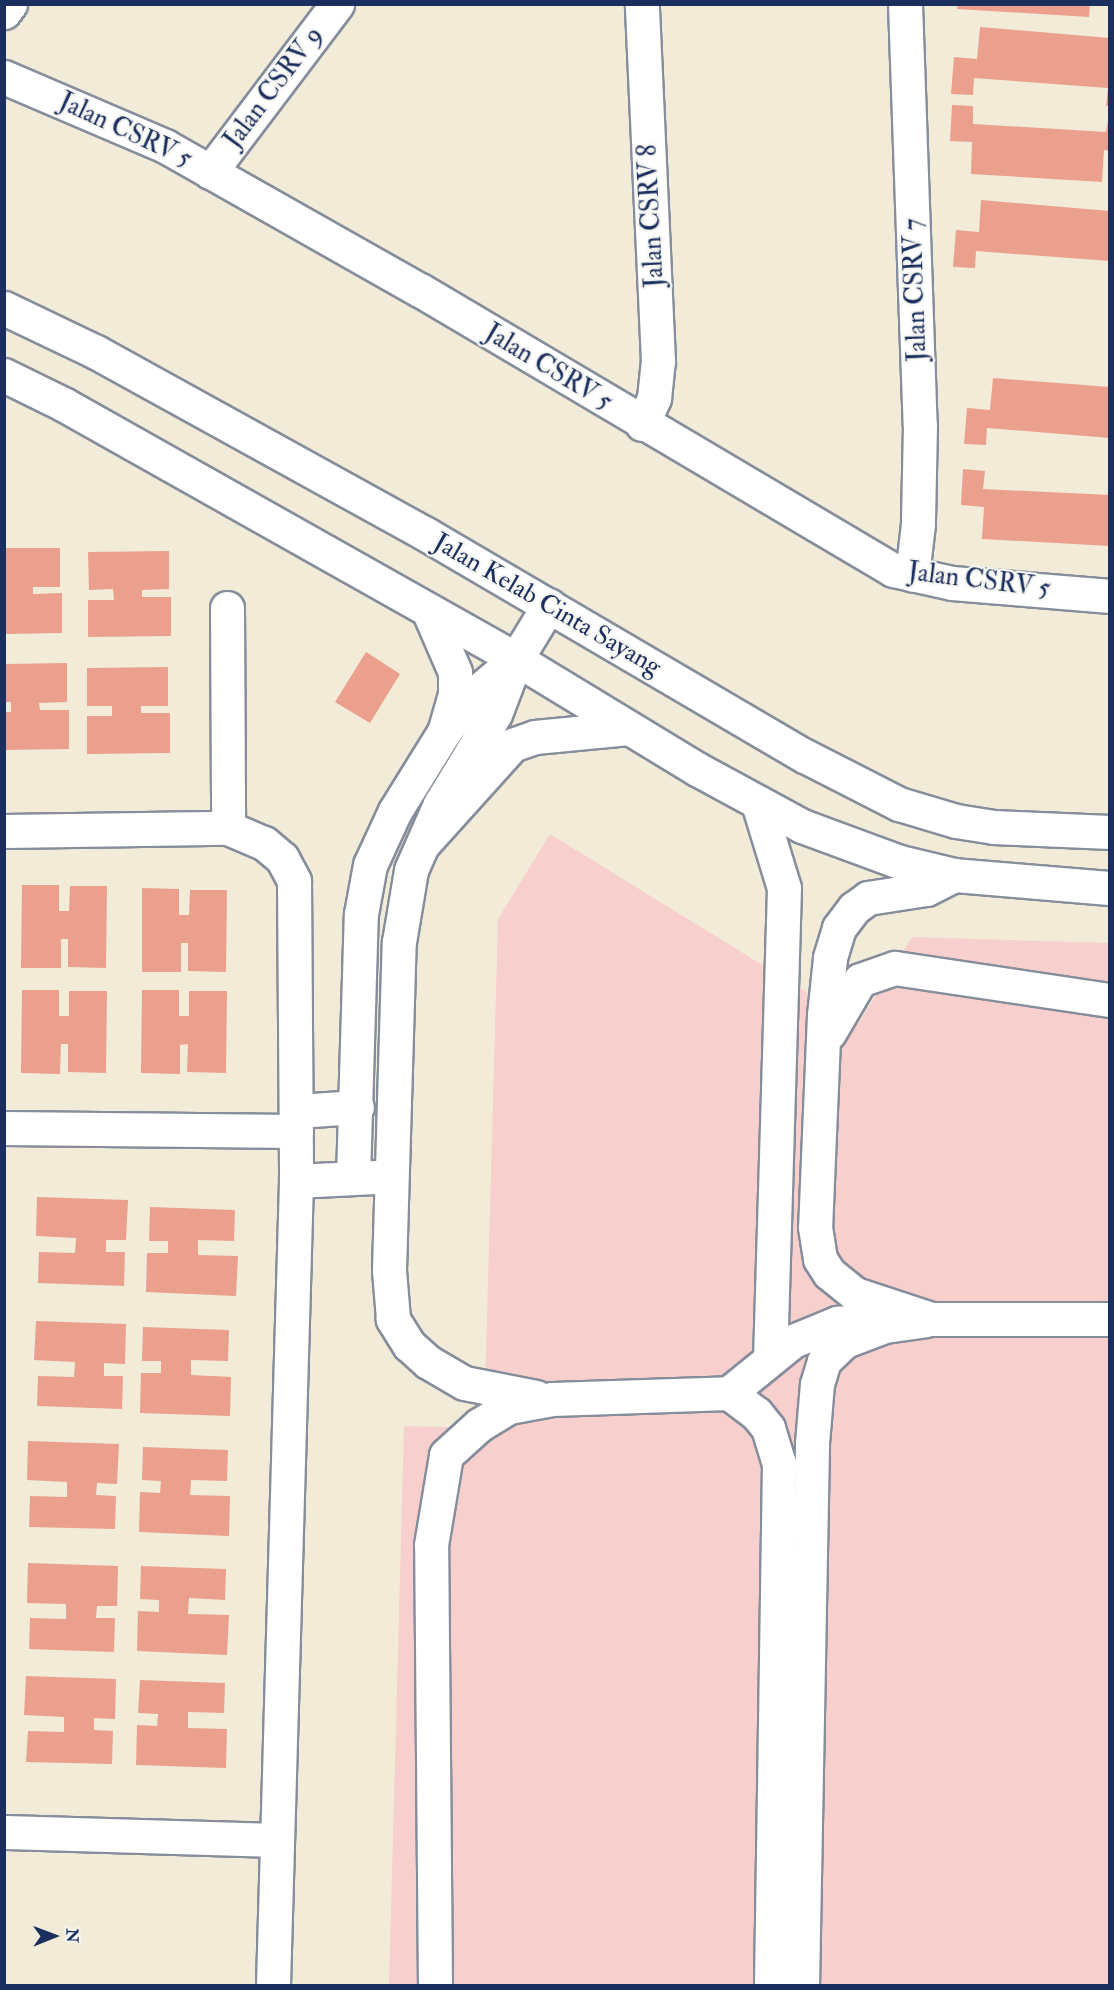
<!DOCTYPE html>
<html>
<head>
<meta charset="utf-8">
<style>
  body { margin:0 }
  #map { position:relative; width:1114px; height:1990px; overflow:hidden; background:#f1ebd8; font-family:"IM FELL Double Pica",serif }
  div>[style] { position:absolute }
  .built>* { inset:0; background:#f7d0cd }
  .building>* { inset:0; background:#eaa08d }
  .roads { filter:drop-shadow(2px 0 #868d9b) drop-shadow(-2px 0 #868d9b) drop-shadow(0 2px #868d9b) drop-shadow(0 -2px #868d9b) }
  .street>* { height:33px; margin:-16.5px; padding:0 16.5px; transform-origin:16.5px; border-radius:16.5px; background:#fff }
  .secondary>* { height:33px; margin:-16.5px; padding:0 16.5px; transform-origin:16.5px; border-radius:16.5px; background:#fff }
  span { translate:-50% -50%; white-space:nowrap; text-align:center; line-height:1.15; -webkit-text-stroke:4.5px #f6f6f2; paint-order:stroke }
  .street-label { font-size:26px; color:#1b2f5e }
  .frame { position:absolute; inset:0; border:6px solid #1b2f5e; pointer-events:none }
  .north { position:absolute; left:24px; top:1906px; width:60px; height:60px; -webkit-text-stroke:4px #f6f6f2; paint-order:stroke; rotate:89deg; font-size:16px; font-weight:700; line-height:24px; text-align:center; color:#1b2f5e }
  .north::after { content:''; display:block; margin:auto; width:21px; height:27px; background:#1b2f5e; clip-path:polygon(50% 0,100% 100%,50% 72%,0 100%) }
</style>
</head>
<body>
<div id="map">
  <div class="built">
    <i style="clip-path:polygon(550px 834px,858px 1024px,912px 937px,1109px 943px,1109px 1985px,389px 1986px,404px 1426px,484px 1428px,498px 919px)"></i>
  </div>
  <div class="building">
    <i style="clip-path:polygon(958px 4px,1090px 4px,1089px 17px,957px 9px)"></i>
    <i style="clip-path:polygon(980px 27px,1110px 38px,1110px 106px,1106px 106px,1108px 88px,974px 78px,973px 95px,951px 94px,954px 57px,977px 59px)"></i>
    <i style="clip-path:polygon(952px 105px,973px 106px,973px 124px,1106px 132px,1110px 110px,1110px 151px,1104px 150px,1102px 182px,971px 174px,972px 142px,950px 141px)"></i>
    <i style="clip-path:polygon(981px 200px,1110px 211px,1110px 261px,976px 251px,975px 268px,953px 267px,956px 230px,979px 232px)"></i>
    <i style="clip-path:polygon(993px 378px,1110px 387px,1110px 438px,987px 428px,986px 445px,964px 444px,967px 408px,990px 410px)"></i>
    <i style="clip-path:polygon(963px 469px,985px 471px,983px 489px,1110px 495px,1110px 546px,982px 539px,984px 507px,961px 505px)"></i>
    <i style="clip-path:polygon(4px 548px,60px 548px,60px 587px,33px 587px,33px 594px,62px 593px,62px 633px,4px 634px)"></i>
    <i style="clip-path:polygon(169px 551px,169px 589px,142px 590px,142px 597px,171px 597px,171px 636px,88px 637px,88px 600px,114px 600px,113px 589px,89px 590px,88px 552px)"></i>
    <i style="clip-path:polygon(366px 652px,400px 674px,370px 723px,335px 702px)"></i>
    <i style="clip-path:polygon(67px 663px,67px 702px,39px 703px,40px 710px,69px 710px,69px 749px,4px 750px,4px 712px,11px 712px,11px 702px,4px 702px,4px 664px)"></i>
    <i style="clip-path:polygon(168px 667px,168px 706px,141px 706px,141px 713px,170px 713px,170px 753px,87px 754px,87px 716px,112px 716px,112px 706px,87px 706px,87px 668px)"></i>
    <i style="clip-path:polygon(22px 885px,59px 885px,59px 911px,69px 911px,70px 886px,107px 886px,106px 968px,68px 967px,68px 939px,61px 939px,61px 968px,21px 968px)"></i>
    <i style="clip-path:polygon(142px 888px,179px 889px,179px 915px,189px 915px,190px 890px,227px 890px,226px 972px,188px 971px,188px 943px,181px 943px,181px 972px,142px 972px)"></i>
    <i style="clip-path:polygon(22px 990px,59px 990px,59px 1016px,69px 1016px,69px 991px,107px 991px,106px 1073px,68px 1072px,68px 1044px,61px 1044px,60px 1074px,21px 1073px)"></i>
    <i style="clip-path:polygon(142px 990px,179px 990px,179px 1016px,189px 1016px,189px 991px,227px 991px,226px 1073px,187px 1072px,188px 1044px,180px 1045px,180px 1074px,141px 1073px)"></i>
    <i style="clip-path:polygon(37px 1197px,128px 1200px,126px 1240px,106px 1240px,106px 1252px,125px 1252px,124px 1286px,38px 1283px,39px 1252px,75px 1253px,76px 1238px,36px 1236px)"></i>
    <i style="clip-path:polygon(150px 1207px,235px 1210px,234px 1241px,198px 1240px,198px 1255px,238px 1256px,236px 1296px,146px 1292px,147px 1253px,168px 1253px,168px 1241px,149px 1241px)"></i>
    <i style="clip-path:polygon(36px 1321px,126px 1324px,125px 1364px,104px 1363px,104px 1376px,123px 1376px,122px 1409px,37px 1406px,38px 1376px,74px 1377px,75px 1362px,34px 1360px)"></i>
    <i style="clip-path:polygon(143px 1327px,229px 1330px,228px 1361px,191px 1360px,191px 1375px,231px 1377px,230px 1416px,140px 1413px,141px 1373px,161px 1373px,161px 1361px,142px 1361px)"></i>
    <i style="clip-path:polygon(28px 1441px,119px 1444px,117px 1484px,97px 1483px,96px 1495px,116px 1496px,115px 1529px,29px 1527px,30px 1496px,67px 1497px,67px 1482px,27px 1480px)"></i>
    <i style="clip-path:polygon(143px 1447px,228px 1450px,227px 1481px,191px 1480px,190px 1495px,230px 1496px,229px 1536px,139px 1532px,140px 1492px,160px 1493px,161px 1481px,142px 1480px)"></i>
    <i style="clip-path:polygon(28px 1563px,118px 1566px,117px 1606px,97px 1606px,96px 1618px,115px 1618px,114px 1652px,29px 1649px,30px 1618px,66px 1619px,66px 1604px,27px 1603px)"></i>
    <i style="clip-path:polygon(141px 1566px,226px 1569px,225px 1600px,189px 1598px,188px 1614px,229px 1615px,227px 1655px,137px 1651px,138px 1611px,159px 1612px,159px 1600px,140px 1599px)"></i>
    <i style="clip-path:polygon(26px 1676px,116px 1679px,115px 1719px,94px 1718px,94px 1730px,113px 1731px,112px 1764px,26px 1762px,28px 1731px,64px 1732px,64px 1717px,24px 1715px)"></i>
    <i style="clip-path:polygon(140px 1680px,225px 1683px,224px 1713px,188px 1712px,188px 1728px,227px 1729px,226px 1768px,136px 1765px,137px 1725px,157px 1726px,158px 1714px,138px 1713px)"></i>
  </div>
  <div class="roads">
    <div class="street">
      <i style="left:905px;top:4px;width:421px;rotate:88deg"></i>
      <i style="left:920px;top:425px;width:99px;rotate:91.2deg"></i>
      <i style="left:918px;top:524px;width:51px;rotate:96.7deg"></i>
      <i style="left:4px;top:12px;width:10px;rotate:-53deg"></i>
      <i style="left:4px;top:77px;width:175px;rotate:23.2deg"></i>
      <i style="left:165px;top:146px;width:293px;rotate:29.5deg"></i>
      <i style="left:420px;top:290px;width:550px;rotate:30.62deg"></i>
      <i style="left:893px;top:570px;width:60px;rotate:12.4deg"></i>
      <i style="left:952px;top:583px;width:159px;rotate:4.7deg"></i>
      <i style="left:210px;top:172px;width:211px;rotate:-52.9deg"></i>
      <i style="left:642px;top:424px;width:29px;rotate:-65deg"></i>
      <i style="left:654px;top:398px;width:37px;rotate:-84deg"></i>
      <i style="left:658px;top:361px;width:357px;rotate:-92.6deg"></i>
      <i style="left:227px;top:608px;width:220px;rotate:89.7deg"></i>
      <i style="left:758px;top:803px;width:89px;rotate:73deg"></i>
      <i style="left:784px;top:888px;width:468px;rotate:91.7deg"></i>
      <i style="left:4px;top:831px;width:224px;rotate:-0.8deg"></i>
      <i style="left:228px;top:828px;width:39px;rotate:23deg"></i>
      <i style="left:264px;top:843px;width:23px;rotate:40deg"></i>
      <i style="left:282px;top:858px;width:26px;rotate:62deg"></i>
      <i style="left:294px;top:881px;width:300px;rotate:89.6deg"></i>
      <i style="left:296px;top:1181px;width:805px;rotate:91.64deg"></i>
      <i style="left:954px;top:875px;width:31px;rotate:153deg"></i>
      <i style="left:926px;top:889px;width:59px;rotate:171.2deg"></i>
      <i style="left:868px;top:898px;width:17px;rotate:144deg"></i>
      <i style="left:854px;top:908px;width:25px;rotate:127deg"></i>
      <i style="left:839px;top:928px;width:31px;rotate:107deg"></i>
      <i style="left:830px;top:958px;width:57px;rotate:96deg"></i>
      <i style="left:824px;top:1015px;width:212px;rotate:92.4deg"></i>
      <i style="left:815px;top:1227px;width:32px;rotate:81deg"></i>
      <i style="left:820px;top:1259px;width:17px;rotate:57deg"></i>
      <i style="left:829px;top:1273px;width:33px;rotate:39deg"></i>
      <i style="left:855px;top:1294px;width:80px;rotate:18.2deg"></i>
      <i style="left:931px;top:1319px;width:179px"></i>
      <i style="left:829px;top:1033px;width:61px;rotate:-59.7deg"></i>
      <i style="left:860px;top:980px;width:37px;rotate:-19deg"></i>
      <i style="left:895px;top:968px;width:217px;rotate:8.5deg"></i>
      <i style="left:297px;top:1111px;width:60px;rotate:-3.8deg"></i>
      <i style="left:4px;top:1128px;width:292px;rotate:0.6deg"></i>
      <i style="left:353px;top:1178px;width:264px;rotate:-88.3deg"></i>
      <i style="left:361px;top:914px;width:50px;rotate:-79.6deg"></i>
      <i style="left:370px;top:865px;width:60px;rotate:-65.2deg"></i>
      <i style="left:395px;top:811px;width:93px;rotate:-58.2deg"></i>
      <i style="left:444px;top:732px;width:46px;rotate:-52.1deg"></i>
      <i style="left:472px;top:696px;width:55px;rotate:-39.8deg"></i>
      <i style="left:296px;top:1181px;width:79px;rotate:-2.9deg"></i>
      <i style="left:729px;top:1393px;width:82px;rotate:-39.1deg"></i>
      <i style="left:793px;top:1341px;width:48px;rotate:-22.2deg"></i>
      <i style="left:837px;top:1323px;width:32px;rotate:-5deg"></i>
      <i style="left:536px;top:1397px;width:73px;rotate:-169deg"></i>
      <i style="left:464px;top:1383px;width:42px;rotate:-149.7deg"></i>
      <i style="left:428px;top:1362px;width:25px;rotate:-138deg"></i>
      <i style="left:409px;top:1345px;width:31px;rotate:-122deg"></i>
      <i style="left:393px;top:1319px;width:49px;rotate:-94.7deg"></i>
      <i style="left:389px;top:1270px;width:328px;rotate:-88.3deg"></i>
      <i style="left:399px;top:942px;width:73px;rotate:-80.5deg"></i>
      <i style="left:411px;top:870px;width:72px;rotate:-66.3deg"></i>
      <i style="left:440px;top:804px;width:105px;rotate:-58.6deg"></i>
      <i style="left:495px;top:714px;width:59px;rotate:-69.1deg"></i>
      <i style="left:516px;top:659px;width:63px;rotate:-58.6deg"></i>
      <i style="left:4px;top:1832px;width:273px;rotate:1.7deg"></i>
      <i style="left:435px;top:1986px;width:441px;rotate:-90.5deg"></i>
      <i style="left:431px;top:1545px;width:91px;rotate:-80.5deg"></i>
      <i style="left:446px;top:1455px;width:45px;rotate:-42.3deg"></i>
      <i style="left:479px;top:1425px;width:35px;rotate:-31deg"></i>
      <i style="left:509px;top:1407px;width:44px;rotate:-10.5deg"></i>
      <i style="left:552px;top:1399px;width:177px;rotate:-1.9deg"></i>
      <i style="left:729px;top:1393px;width:34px;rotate:37deg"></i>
      <i style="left:756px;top:1413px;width:19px;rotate:51deg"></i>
      <i style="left:768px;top:1428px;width:37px;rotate:73deg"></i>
      <i style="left:779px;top:1463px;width:523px;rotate:90.88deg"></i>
      <i style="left:802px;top:1986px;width:543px;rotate:-88.94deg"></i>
      <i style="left:812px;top:1443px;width:59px;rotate:-85.2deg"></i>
      <i style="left:817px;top:1384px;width:24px;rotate:-73deg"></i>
      <i style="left:824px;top:1361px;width:29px;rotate:-44deg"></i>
      <i style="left:845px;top:1341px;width:43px;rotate:-20.6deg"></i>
      <i style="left:885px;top:1326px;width:41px;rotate:-8.3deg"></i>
    </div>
    <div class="secondary">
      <i style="left:4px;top:308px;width:102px;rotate:25.6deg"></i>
      <i style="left:96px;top:352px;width:377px;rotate:28.9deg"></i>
      <i style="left:426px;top:534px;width:439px;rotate:30.4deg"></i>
      <i style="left:805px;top:756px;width:106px;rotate:27.1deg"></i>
      <i style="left:899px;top:804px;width:59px;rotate:16.6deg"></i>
      <i style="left:956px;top:821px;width:37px;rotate:9deg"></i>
      <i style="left:993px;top:827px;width:117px;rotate:2.4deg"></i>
      <i style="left:4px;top:375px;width:66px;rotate:26.2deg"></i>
      <i style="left:63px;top:404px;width:520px;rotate:29.38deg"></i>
      <i style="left:516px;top:659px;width:212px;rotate:31.3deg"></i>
      <i style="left:697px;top:769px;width:119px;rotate:28.5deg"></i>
      <i style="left:802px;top:826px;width:104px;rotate:20.2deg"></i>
      <i style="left:900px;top:862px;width:56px;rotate:13.5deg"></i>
      <i style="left:954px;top:875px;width:157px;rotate:4.8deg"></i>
      <i style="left:429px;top:612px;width:65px;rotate:66.6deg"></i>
      <i style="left:455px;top:672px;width:22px;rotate:90deg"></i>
      <i style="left:455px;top:694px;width:40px;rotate:106deg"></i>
      <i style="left:423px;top:844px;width:133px;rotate:-48deg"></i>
      <i style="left:512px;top:745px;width:24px;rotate:-19deg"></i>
      <i style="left:535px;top:737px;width:94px;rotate:-5.5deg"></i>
    </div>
  </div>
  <div class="street-label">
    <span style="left:274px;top:88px;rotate:-53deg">Jalan CSRV 9</span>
    <span style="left:125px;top:131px;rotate:25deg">Jalan CSRV 5</span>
    <span style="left:652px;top:216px;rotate:-93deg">Jalan CSRV 8</span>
    <span style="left:916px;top:290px;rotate:-92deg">Jalan CSRV 7</span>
    <span style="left:548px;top:368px;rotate:31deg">Jalan CSRV 5</span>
    <span style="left:979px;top:581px;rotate:7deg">Jalan CSRV 5</span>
    <span style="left:547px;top:605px;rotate:30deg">Jalan Kelab Cinta Sayang</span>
  </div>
  <div class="frame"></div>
  <div class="north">N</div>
</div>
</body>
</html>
